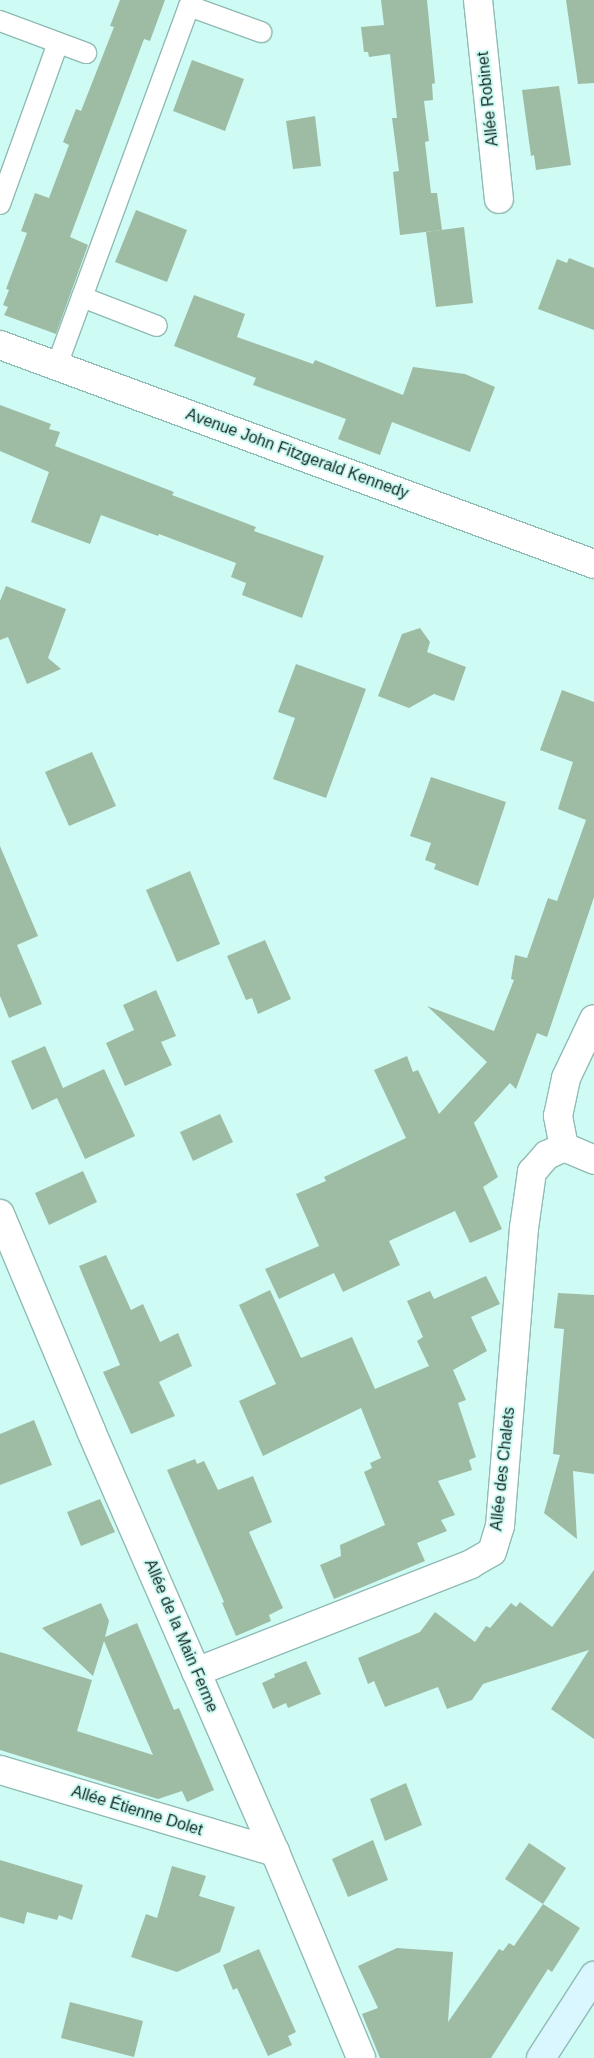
<!DOCTYPE html>
<html>
<head>
<meta charset="utf-8">
<style>
  body { margin:0 }
  #map { position:relative; width:594px; height:2058px; overflow:hidden; background:#cefbf4; font-family:Helvetica,sans-serif }
  div>[style] { position:absolute }
  .building>* { inset:0; background:#9ebca4 }
  .roads { filter:drop-shadow(1px 0 #90bbb5) drop-shadow(-1px 0 #90bbb5) drop-shadow(0 1px #90bbb5) drop-shadow(0 -1px #90bbb5) }
  .lane>* { height:20px; margin:-10px; padding:0 10px; transform-origin:10px; border-radius:10px; background:#fff }
  .street>* { height:28px; margin:-14px; padding:0 14px; transform-origin:14px; border-radius:14px; background:#fff }
  .secondary>* { height:28px; margin:-14px; padding:0 14px; transform-origin:14px; border-radius:14px; background:#daf6fe }
  span { translate:-50% -50%; white-space:nowrap; text-align:center; line-height:1.15; -webkit-text-stroke:4px #cefbf4; paint-order:stroke }
  .street-label { font-size:16px; color:#162825 }
</style>
</head>
<body>
<div id="map">
  <div class="building">
    <i style="clip-path:polygon(120px 0,165px 0,150px 41px,144px 39px,70px 237px,88px 245px,56px 334px,4px 315px,8px 307px,3px 305px,9px 290px,6px 289px,27px 233px,21px 231px,35px 193px,49px 198px,69px 145px,63px 142px,76px 109px,81px 111px,114px 27px,110px 26px)"></i>
    <i style="clip-path:polygon(381px 0,427px 0,435px 83px,432px 84px,433px 100px,424px 101px,429px 141px,425px 142px,431px 193px,437px 193px,442px 230px,400px 235px,393px 172px,399px 171px,392px 118px,397px 118px,390px 54px,369px 57px,368px 52px,364px 52px,361px 27px,384px 25px)"></i>
    <i style="clip-path:polygon(566px 0,594px 0,594px 83px,578px 84px)"></i>
    <i style="clip-path:polygon(192px 60px,244px 79px,225px 131px,173px 111px)"></i>
    <i style="clip-path:polygon(559px 86px,571px 165px,536px 170px,534px 155px,531px 156px,522px 90px)"></i>
    <i style="clip-path:polygon(315px 116px,321px 166px,293px 169px,286px 121px)"></i>
    <i style="clip-path:polygon(136px 210px,187px 230px,167px 282px,115px 262px)"></i>
    <i style="clip-path:polygon(464px 227px,473px 303px,436px 307px,426px 232px)"></i>
    <i style="clip-path:polygon(569px 258px,594px 268px,594px 330px,538px 309px,557px 259px,567px 263px)"></i>
    <i style="clip-path:polygon(194px 295px,245px 314px,237px 337px,313px 364px,315px 360px,403px 395px,413px 367px,465px 374px,495px 387px,470px 452px,392px 422px,380px 455px,338px 439px,346px 419px,253px 385px,256px 378px,174px 346px)"></i>
    <i style="clip-path:polygon(0 405px,51px 424px,49px 429px,60px 432px,55px 446px,174px 492px,172px 495px,256px 527px,254px 531px,324px 556px,302px 618px,242px 595px,246px 583px,231px 577px,236px 563px,159px 534px,158px 536px,101px 515px,90px 544px,31px 522px,49px 472px,0 451px)"></i>
    <i style="clip-path:polygon(6px 586px,66px 609px,48px 658px,61px 669px,27px 684px,8px 637px,0 640px,0 601px)"></i>
    <i style="clip-path:polygon(420px 628px,430px 642px,427px 652px,466px 667px,454px 701px,434px 694px,409px 708px,378px 696px,402px 634px)"></i>
    <i style="clip-path:polygon(296px 664px,366px 689px,326px 798px,273px 779px,295px 718px,278px 712px)"></i>
    <i style="clip-path:polygon(562px 690px,594px 702px,594px 897px,547px 1037px,537px 1033px,516px 1089px,510px 1083px,474px 1123px,498px 1177px,483px 1187px,502px 1229px,470px 1243px,455px 1211px,389px 1241px,400px 1265px,343px 1292px,334px 1273px,279px 1299px,265px 1269px,319px 1246px,296px 1194px,326px 1181px,324px 1177px,406px 1138px,374px 1070px,407px 1056px,413px 1072px,418px 1070px,439px 1114px,487px 1062px,427px 1006px,494px 1031px,514px 980px,511px 979px,515px 955px,527px 958px,548px 898px,557px 901px,586px 820px,558px 809px,573px 762px,540px 750px)"></i>
    <i style="clip-path:polygon(92px 752px,116px 806px,69px 826px,45px 772px)"></i>
    <i style="clip-path:polygon(431px 777px,506px 802px,478px 886px,434px 869px,436px 864px,425px 860px,431px 843px,410px 836px)"></i>
    <i style="clip-path:polygon(0 846px,38px 936px,17px 945px,42px 1004px,9px 1018px,0 996px)"></i>
    <i style="clip-path:polygon(190px 871px,220px 944px,177px 962px,146px 890px)"></i>
    <i style="clip-path:polygon(265px 940px,291px 999px,258px 1014px,252px 998px,246px 1000px,227px 956px)"></i>
    <i style="clip-path:polygon(156px 990px,176px 1036px,161px 1042px,172px 1065px,125px 1086px,106px 1043px,134px 1030px,123px 1005px)"></i>
    <i style="clip-path:polygon(45px 1046px,63px 1088px,104px 1069px,135px 1136px,85px 1159px,57px 1098px,32px 1110px,11px 1061px)"></i>
    <i style="clip-path:polygon(220px 1114px,233px 1142px,193px 1161px,180px 1132px)"></i>
    <i style="clip-path:polygon(83px 1171px,97px 1202px,49px 1225px,35px 1193px)"></i>
    <i style="clip-path:polygon(106px 1255px,131px 1310px,143px 1304px,160px 1342px,178px 1333px,192px 1366px,159px 1382px,175px 1416px,131px 1434px,103px 1372px,120px 1365px,79px 1266px)"></i>
    <i style="clip-path:polygon(486px 1276px,500px 1304px,471px 1317px,487px 1351px,453px 1370px,466px 1400px,458px 1403px,476px 1457px,469px 1460px,472px 1470px,438px 1481px,455px 1515px,441px 1520px,447px 1531px,417px 1543px,425px 1561px,334px 1599px,320px 1565px,341px 1556px,340px 1545px,385px 1525px,364px 1472px,372px 1468px,370px 1463px,381px 1458px,361px 1408px,263px 1456px,239px 1401px,276px 1384px,239px 1305px,270px 1290px,301px 1358px,352px 1337px,375px 1389px,429px 1366px,417px 1341px,423px 1337px,407px 1301px,430px 1291px,434px 1299px)"></i>
    <i style="clip-path:polygon(558px 1293px,594px 1295px,594px 1474px,573px 1471px,577px 1539px,544px 1513px,560px 1455px,553px 1454px,564px 1329px,554px 1328px)"></i>
    <i style="clip-path:polygon(34px 1420px,52px 1465px,0 1485px,0 1434px)"></i>
    <i style="clip-path:polygon(195px 1459px,197px 1464px,204px 1461px,218px 1490px,253px 1476px,272px 1522px,249px 1532px,283px 1608px,269px 1615px,271px 1621px,236px 1636px,222px 1603px,224px 1602px,167px 1470px)"></i>
    <i style="clip-path:polygon(100px 1499px,115px 1532px,81px 1546px,67px 1512px)"></i>
    <i style="clip-path:polygon(594px 1570px,594px 1739px,551px 1709px,589px 1650px,483px 1684px,472px 1700px,447px 1709px,438px 1687px,385px 1707px,374px 1681px,368px 1684px,358px 1658px,420px 1632px,435px 1612px,475px 1642px,486px 1626px,490px 1628px,511px 1603px,516px 1607px,520px 1602px,552px 1627px)"></i>
    <i style="clip-path:polygon(101px 1603px,109px 1621px,105px 1637px,137px 1623px,174px 1710px,179px 1708px,214px 1790px,187px 1802px,182px 1791px,158px 1799px,0 1750px,0 1652px,92px 1680px,77px 1731px,153px 1755px,104px 1641px,93px 1676px,42px 1628px)"></i>
    <i style="clip-path:polygon(306px 1661px,321px 1694px,288px 1708px,286px 1703px,273px 1709px,262px 1683px,275px 1677px,274px 1674px)"></i>
    <i style="clip-path:polygon(406px 1783px,422px 1825px,385px 1841px,370px 1799px)"></i>
    <i style="clip-path:polygon(373px 1840px,388px 1880px,348px 1897px,332px 1859px)"></i>
    <i style="clip-path:polygon(529px 1843px,566px 1868px,543px 1904px,505px 1879px)"></i>
    <i style="clip-path:polygon(0 1860px,83px 1885px,72px 1920px,59px 1915px,57px 1920px,27px 1912px,24px 1924px,0 1917px)"></i>
    <i style="clip-path:polygon(172px 1866px,206px 1876px,199px 1896px,235px 1907px,220px 1952px,177px 1972px,131px 1957px,146px 1914px,157px 1918px)"></i>
    <i style="clip-path:polygon(543px 1904px,580px 1928px,552px 1972px,548px 1969px,491px 2058px,380px 2058px,362px 2014px,378px 2008px,358px 1966px,397px 1948px,453px 1952px,448px 2022px,499px 1949px,503px 1951px,509px 1943px,514px 1946px)"></i>
    <i style="clip-path:polygon(259px 1949px,296px 2032px,288px 2036px,292px 2045px,268px 2056px,237px 1988px,233px 1990px,223px 1965px)"></i>
    <i style="clip-path:polygon(70px 2002px,143px 2021px,134px 2057px,61px 2038px)"></i>
  </div>
  <div class="roads">
    <div class="lane">
      <i style="left:0;top:21px;width:92px;rotate:20.4deg"></i>
      <i style="left:0;top:204px;width:171px;rotate:-70.2deg"></i>
      <i style="left:82px;top:297px;width:80px;rotate:21.1deg"></i>
      <i style="left:57px;top:365px;width:382px;rotate:-69.8deg"></i>
      <i style="left:189px;top:6px;width:77px;rotate:19.9deg"></i>
    </div>
    <div class="street">
      <i style="left:478px;top:0;width:200px;rotate:84deg"></i>
      <i style="left:0;top:345px;width:633px;rotate:20.24deg"></i>
      <i style="left:564px;top:1147px;width:32px;rotate:-101deg"></i>
      <i style="left:558px;top:1116px;width:39px;rotate:-78deg"></i>
      <i style="left:566px;top:1078px;width:65px;rotate:-64.6deg"></i>
      <i style="left:0;top:1214px;width:235px;rotate:67.2deg"></i>
      <i style="left:91px;top:1431px;width:459px;rotate:66.4deg"></i>
      <i style="left:275px;top:1852px;width:223px;rotate:67.3deg"></i>
      <i style="left:196px;top:1672px;width:295px;rotate:-21.4deg"></i>
      <i style="left:471px;top:1564px;width:24px;rotate:-30deg"></i>
      <i style="left:492px;top:1552px;width:27px;rotate:-73deg"></i>
      <i style="left:500px;top:1526px;width:299px;rotate:-85.4deg"></i>
      <i style="left:524px;top:1228px;width:57px;rotate:-81.9deg"></i>
      <i style="left:532px;top:1172px;width:23px;rotate:-49deg"></i>
      <i style="left:547px;top:1155px;width:19px;rotate:-25deg"></i>
      <i style="left:564px;top:1147px;width:33px;rotate:23deg"></i>
      <i style="left:0;top:1770px;width:287px;rotate:16.6deg"></i>
    </div>
    <div class="secondary">
      <i style="left:541px;top:2058px;width:98px;rotate:-57.1deg"></i>
    </div>
  </div>
  <div class="street-label">
    <span style="left:488px;top:99px;rotate:-96deg">Allée Robinet</span>
    <span style="left:297px;top:454px;rotate:20deg">Avenue John Fitzgerald Kennedy</span>
    <span style="left:503px;top:1469px;rotate:-84deg">Allée des Chalets</span>
    <span style="left:181px;top:1636px;rotate:67deg">Allée de la Main Ferme</span>
    <span style="left:137px;top:1811px;rotate:17deg">Allée Étienne Dolet</span>
  </div>
</div>
</body>
</html>
